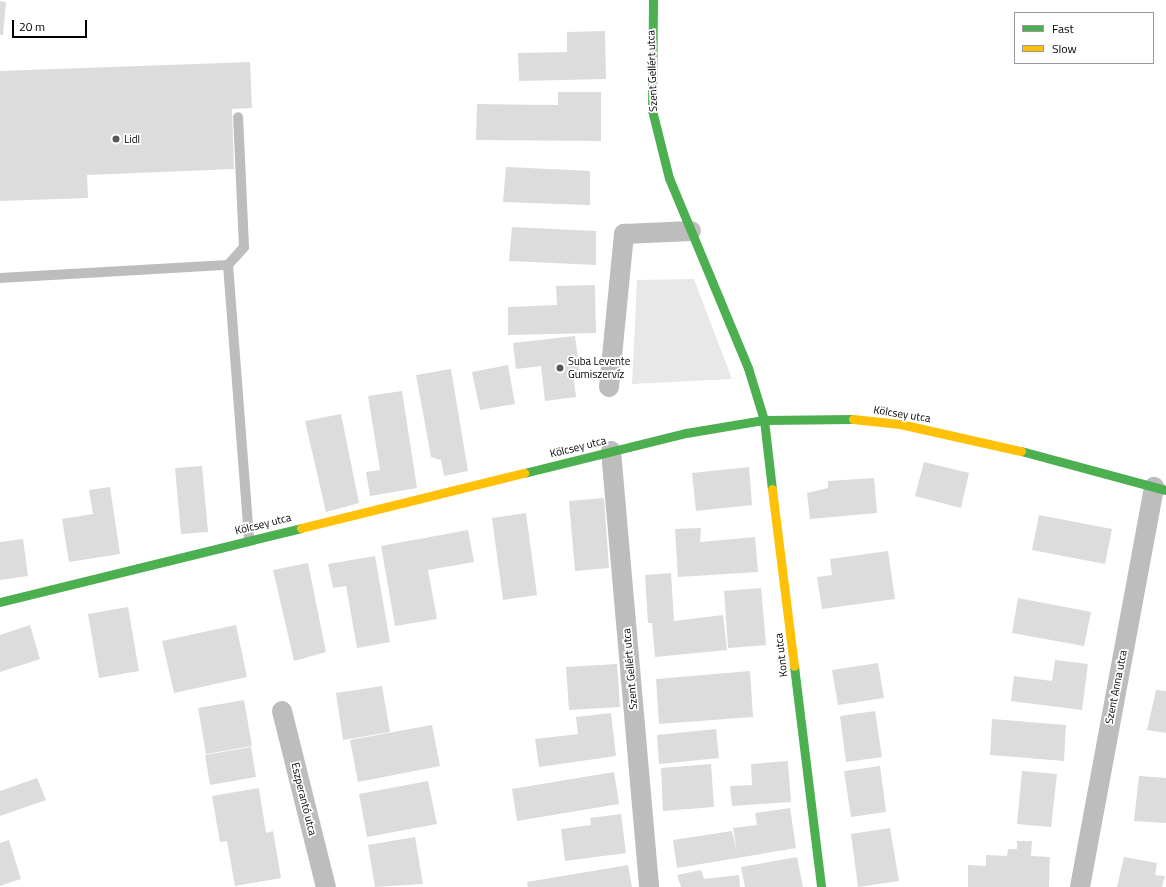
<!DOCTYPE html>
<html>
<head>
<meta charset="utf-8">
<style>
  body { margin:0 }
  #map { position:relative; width:1166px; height:887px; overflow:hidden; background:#fff; font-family:"Titillium Web",sans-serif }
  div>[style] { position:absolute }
  .green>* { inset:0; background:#e8e8e8 }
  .building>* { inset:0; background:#dcdcdc }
  .lane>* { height:10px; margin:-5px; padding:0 5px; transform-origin:5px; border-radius:5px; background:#bdbdbd }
  .street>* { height:20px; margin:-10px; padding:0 10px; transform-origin:10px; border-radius:10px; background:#bdbdbd }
  .fast>* { height:9px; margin:-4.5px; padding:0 4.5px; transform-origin:4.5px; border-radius:4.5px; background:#4caf50 }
  .slow>* { height:9px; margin:-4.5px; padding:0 4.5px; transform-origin:4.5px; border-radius:4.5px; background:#ffc107 }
  .dots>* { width:11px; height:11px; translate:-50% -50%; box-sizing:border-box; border:2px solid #fff; border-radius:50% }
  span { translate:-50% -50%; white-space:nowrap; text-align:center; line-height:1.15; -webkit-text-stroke:3.5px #fff; paint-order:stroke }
  .street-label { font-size:11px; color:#000 }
  .poi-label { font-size:11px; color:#000 }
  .left { translate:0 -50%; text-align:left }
  .legend { position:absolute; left:1014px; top:12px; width:140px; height:52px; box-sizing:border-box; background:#fff; border:1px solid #999; margin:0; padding:5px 7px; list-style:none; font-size:12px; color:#000 }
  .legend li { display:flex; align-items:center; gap:8px; height:20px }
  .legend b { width:20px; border:1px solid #999 }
  .scale { position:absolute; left:12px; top:20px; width:75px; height:18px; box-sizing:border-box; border:2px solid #000; border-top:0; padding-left:5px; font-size:12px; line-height:14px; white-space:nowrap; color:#000; -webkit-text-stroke:3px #fff; paint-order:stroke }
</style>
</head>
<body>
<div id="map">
  <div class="green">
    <i style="clip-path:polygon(694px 279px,732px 379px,632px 384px,637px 280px)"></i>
  </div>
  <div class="building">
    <i style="clip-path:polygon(0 1px,6px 2px,3px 35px,0 35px)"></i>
    <i style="clip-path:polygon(605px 31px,606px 79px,519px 81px,518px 53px,567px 52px,567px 32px)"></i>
    <i style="clip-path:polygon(250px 62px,252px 108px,232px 109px,234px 169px,87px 175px,88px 198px,0 201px,0 71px)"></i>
    <i style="clip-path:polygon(558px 92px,601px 92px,601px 141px,476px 140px,477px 104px,558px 105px)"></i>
    <i style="clip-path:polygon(506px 167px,590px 171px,590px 205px,503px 202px)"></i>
    <i style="clip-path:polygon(512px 227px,596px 231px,596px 265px,509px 261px)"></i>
    <i style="clip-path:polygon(595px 285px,596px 333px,508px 335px,508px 307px,557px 305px,556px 286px)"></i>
    <i style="clip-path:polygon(575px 336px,580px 373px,573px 374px,576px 397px,545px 401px,541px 366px,516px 369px,513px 343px)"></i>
    <i style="clip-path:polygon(508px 365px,515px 404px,480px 410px,472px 372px)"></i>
    <i style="clip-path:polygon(451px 369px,468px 471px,444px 476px,441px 460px,431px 457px,416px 375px)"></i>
    <i style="clip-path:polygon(402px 391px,417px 488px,370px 496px,366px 472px,380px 470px,368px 396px)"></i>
    <i style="clip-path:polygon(341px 414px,359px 503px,326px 512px,305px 421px)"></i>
    <i style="clip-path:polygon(924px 462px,969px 473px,961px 508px,915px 496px)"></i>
    <i style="clip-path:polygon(202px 466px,208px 532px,181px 534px,175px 468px)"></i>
    <i style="clip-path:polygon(749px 467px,752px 505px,696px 511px,692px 473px)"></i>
    <i style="clip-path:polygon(874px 478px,877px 513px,810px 519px,807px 493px,828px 488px,828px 481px)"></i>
    <i style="clip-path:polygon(110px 487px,120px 554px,69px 562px,62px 519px,93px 514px,89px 490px)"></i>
    <i style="clip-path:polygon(604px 498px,609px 568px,575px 571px,569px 501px)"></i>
    <i style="clip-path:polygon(526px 513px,537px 595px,503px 600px,492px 518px)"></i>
    <i style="clip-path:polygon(1039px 515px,1112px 529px,1105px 564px,1032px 550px)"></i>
    <i style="clip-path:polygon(701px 528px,700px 542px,755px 537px,758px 572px,678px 577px,675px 529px)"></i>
    <i style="clip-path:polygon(468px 530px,474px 562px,428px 570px,437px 619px,395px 626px,381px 546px)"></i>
    <i style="clip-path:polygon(23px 539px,28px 576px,0 580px,0 542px)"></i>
    <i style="clip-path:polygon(888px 551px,895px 599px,822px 609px,817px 577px,832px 575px,830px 559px)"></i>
    <i style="clip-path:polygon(375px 556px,390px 642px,357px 648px,346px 586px,333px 588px,328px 564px)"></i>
    <i style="clip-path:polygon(308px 563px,326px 652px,294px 661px,273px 570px)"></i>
    <i style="clip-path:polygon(671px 573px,674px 621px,723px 615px,727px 650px,655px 657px,652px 623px,648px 623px,645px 575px)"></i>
    <i style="clip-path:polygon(761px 588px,766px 645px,728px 648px,724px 591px)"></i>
    <i style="clip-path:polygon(1018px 598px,1091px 612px,1084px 646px,1012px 633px)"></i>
    <i style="clip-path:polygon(128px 607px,139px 671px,99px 678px,88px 614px)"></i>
    <i style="clip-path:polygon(30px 625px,40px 659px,0 672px,0 635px)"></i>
    <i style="clip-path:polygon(236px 625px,247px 677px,174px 693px,162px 641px)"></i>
    <i style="clip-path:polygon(1055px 660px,1088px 664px,1082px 710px,1011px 701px,1014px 676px,1052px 681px)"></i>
    <i style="clip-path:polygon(878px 663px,884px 698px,838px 705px,832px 670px)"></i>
    <i style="clip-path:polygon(617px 664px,620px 707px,569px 710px,566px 667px)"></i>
    <i style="clip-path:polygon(750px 671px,753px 717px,659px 724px,656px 679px)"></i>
    <i style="clip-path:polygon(382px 686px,390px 732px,343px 740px,336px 693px)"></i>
    <i style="clip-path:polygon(1156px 690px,1166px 691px,1166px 733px,1147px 730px)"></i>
    <i style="clip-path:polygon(244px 700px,252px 746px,206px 754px,198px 708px)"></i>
    <i style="clip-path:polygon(875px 711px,882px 757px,846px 762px,840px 716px)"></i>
    <i style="clip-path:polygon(611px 713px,616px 756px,539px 767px,535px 739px,578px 734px,576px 717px)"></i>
    <i style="clip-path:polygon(992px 719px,1066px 725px,1064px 761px,990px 755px)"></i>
    <i style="clip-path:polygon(432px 725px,440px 766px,358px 782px,350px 740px)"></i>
    <i style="clip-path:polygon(716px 729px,719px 758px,659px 764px,657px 735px)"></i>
    <i style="clip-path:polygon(251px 747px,256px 777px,210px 785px,205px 755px)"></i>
    <i style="clip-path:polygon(788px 761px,791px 802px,732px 806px,730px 786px,752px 785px,751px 764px)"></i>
    <i style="clip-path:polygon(711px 764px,714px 807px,663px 811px,661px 768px)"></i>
    <i style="clip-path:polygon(880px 766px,886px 812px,851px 817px,844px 771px)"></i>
    <i style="clip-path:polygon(1022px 771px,1057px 774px,1051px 827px,1017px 824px)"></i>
    <i style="clip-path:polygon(614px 772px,619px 804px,517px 821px,512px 789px)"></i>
    <i style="clip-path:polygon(1139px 776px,1166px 778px,1166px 823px,1134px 821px)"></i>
    <i style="clip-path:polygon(37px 778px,46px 800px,0 816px,0 791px)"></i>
    <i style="clip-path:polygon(428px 781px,437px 824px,367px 837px,359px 794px)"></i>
    <i style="clip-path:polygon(259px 788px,266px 833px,273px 831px,281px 878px,235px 886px,227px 841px,220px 842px,212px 796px)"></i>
    <i style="clip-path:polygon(790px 808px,796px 848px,677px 868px,673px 840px,732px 831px,737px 853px,733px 828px,757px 825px,755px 813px)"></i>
    <i style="clip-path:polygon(621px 814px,626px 853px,565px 861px,561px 829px,591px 825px,590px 818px)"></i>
    <i style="clip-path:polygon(890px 828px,899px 881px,858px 887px,851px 834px)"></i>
    <i style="clip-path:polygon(415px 837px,423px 884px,375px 887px,368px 845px)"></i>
    <i style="clip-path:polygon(9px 840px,21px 879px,0 886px,0 843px)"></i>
    <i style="clip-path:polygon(1017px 841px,1032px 841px,1031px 856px,1050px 857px,1049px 887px,968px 887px,968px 865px,986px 866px,986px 855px,1007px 856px,1008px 849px,1017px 849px)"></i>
    <i style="clip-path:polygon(797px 857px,803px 887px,745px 887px,741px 867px)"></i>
    <i style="clip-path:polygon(1124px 857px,1157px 863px,1155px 875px,1165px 876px,1162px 887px,1117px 887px)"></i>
    <i style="clip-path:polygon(628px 865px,632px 887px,528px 887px,527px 882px)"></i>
    <i style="clip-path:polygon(701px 870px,704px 879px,739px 875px,740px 887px,681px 887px,677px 875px)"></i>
  </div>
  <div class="lane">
    <i style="left:228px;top:265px;width:24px;rotate:-48deg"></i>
    <i style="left:244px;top:247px;width:130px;rotate:-92.6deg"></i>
    <i style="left:0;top:278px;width:228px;rotate:-3.3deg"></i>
    <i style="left:228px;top:265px;width:276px;rotate:85.6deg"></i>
  </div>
  <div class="street">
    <i style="left:609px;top:387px;width:154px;rotate:-84.4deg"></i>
    <i style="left:624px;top:234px;width:67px;rotate:-2.6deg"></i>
    <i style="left:611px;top:451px;width:438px;rotate:85deg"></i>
    <i style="left:282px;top:711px;width:181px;rotate:76deg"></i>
    <i style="left:1080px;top:887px;width:407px;rotate:-79.5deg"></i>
  </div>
  <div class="fast">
    <i style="left:653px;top:0;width:110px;rotate:90.5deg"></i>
    <i style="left:652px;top:110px;width:70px;rotate:76deg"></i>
    <i style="left:669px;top:178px;width:206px;rotate:67.4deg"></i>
    <i style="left:748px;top:368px;width:54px;rotate:72.9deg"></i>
    <i style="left:764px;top:420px;width:69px;rotate:83.4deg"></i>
    <i style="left:1021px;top:451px;width:150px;rotate:15.1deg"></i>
    <i style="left:524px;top:473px;width:167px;rotate:-13.9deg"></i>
    <i style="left:686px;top:433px;width:79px;rotate:-9.5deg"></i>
    <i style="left:764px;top:420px;width:89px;rotate:-0.6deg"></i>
    <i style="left:0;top:602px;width:310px;rotate:-13.8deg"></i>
    <i style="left:794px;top:666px;width:223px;rotate:83deg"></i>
  </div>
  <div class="slow">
    <i style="left:853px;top:419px;width:47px;rotate:6.1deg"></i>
    <i style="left:900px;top:424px;width:124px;rotate:12.6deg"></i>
    <i style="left:772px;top:489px;width:178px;rotate:82.9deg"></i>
    <i style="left:301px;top:528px;width:230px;rotate:-13.9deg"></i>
  </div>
  <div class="dots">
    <i style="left:116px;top:139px;background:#595959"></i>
    <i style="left:560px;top:368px;background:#595959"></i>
  </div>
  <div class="street-label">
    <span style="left:652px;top:71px;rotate:-92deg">Szent Gellért utca</span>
    <span style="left:902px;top:414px;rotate:9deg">Kölcsey utca</span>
    <span style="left:578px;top:447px;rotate:-14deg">Kölcsey utca</span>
    <span style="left:263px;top:524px;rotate:-14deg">Kölcsey utca</span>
    <span style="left:781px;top:655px;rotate:-97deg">Kont utca</span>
    <span style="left:630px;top:669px;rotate:-95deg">Szent Gellért utca</span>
    <span style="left:1116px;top:687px;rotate:-79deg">Szent Anna utca</span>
    <span style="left:304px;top:799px;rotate:76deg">Eszperantó utca</span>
  </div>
  <div class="poi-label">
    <span class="left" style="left:124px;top:139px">Lidl</span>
    <span class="left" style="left:568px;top:368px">Suba Levente<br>Gumiszervíz</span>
  </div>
  <ul class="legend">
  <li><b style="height:5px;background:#4caf50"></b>Fast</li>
  <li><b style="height:5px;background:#ffc107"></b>Slow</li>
  </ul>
  <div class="scale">20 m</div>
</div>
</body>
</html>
